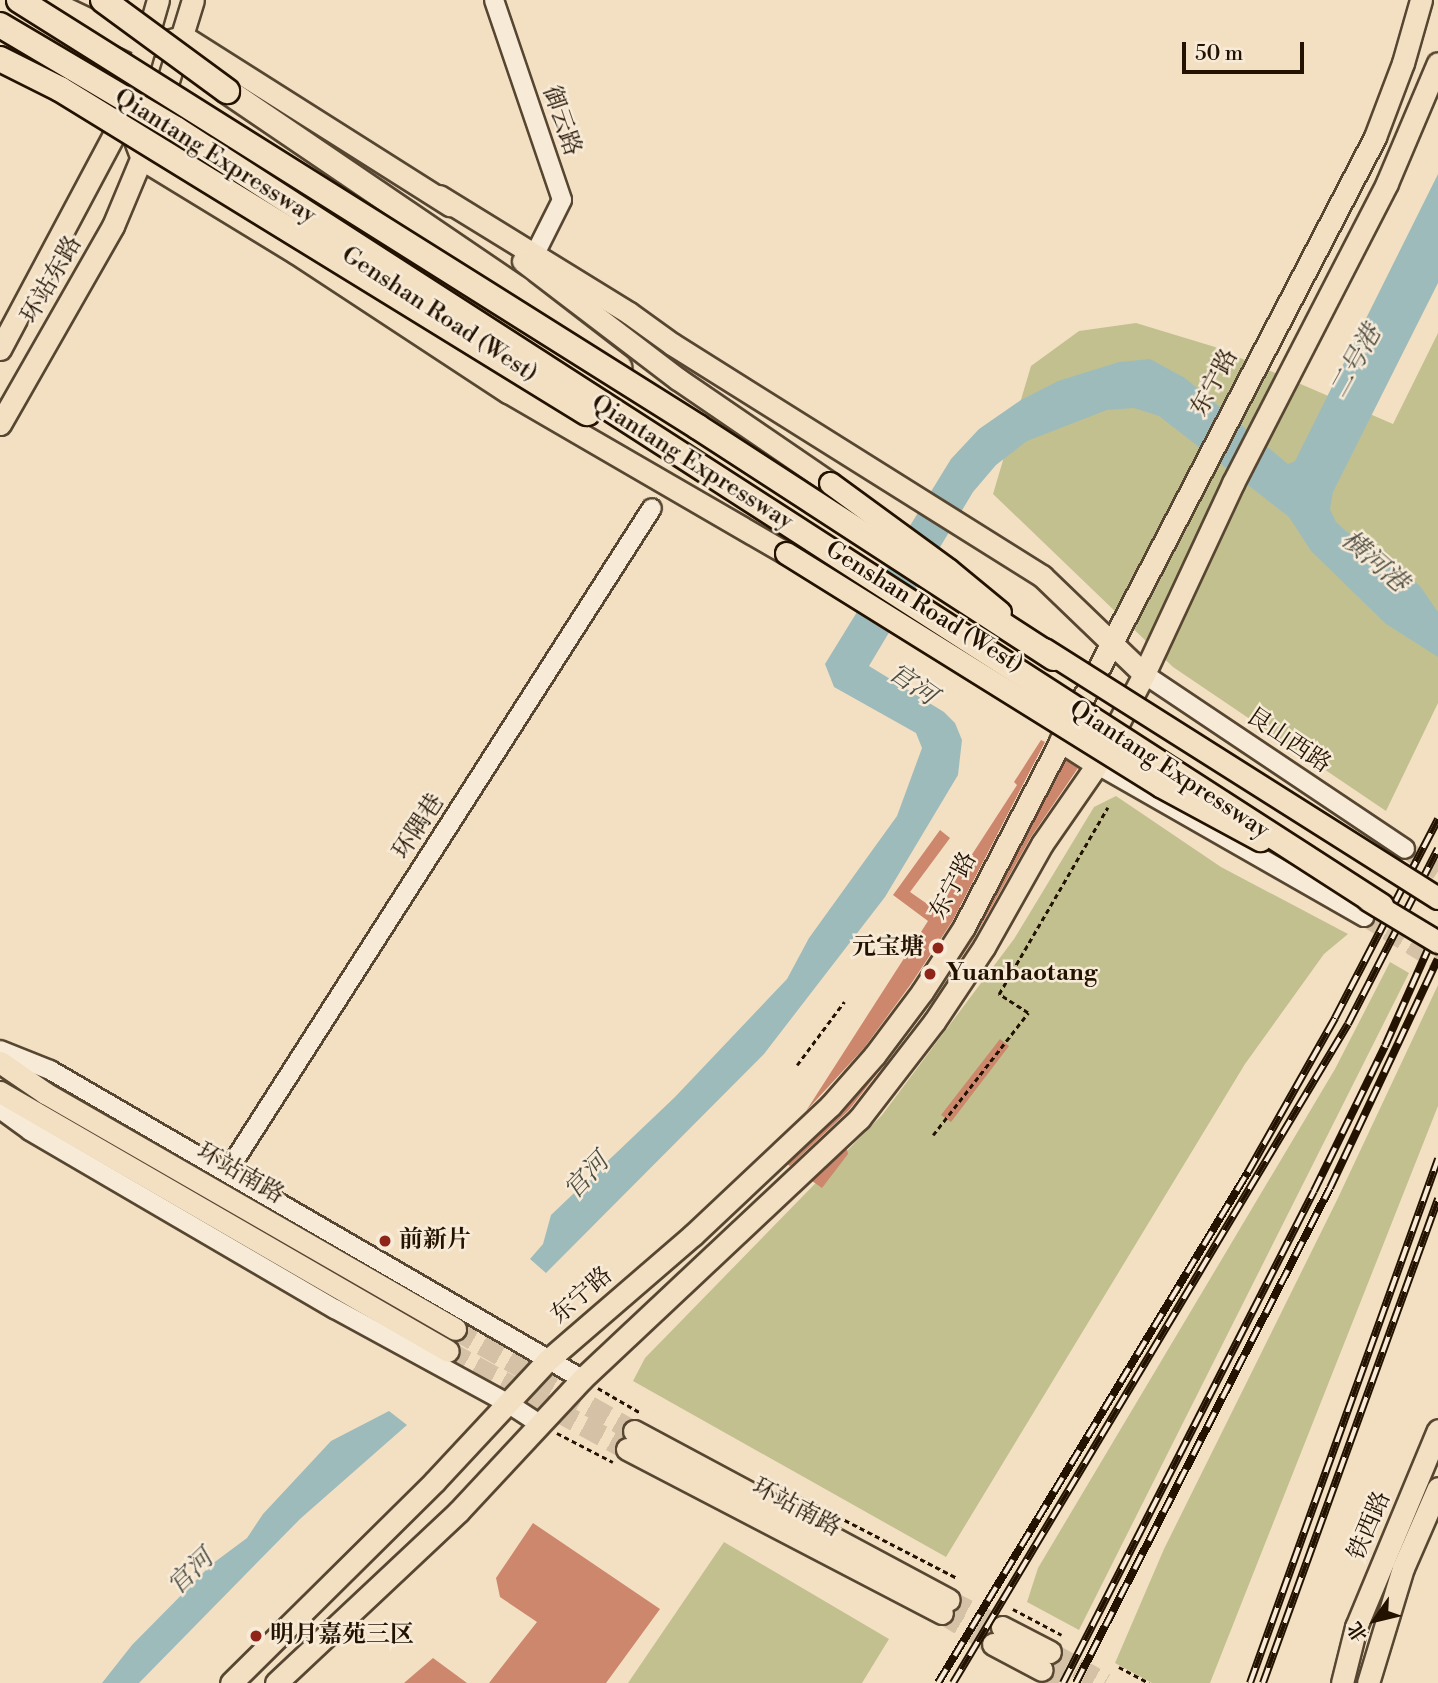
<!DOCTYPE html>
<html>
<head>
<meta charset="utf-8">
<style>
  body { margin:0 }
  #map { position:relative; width:1438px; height:1683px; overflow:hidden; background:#f3e0c3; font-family:"Libre Bodoni","Noto Serif SC",serif }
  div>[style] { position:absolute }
  .green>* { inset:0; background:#c2c08f }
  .water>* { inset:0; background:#9ebbbc }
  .building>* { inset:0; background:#cd876c }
  .minor-tunnel>* { height:18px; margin-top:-9px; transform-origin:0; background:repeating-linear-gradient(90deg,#d4c1a6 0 18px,transparent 0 27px) }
  .major-tunnel>* { height:21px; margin-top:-10.5px; transform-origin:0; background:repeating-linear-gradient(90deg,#d4c1a6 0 21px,transparent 0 31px) }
  .path>* { height:2.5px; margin-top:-1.25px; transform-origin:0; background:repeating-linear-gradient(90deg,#231200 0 5px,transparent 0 8.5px) }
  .roads { filter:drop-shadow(2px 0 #574631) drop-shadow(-2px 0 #574631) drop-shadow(0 2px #574631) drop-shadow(0 -2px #574631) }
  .minor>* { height:18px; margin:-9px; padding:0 9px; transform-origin:9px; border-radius:9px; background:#f7ebd8 }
  .major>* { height:21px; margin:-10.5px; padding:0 10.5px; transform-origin:10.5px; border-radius:10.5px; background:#f3e0c3 }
  .highway>* { height:24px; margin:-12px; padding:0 12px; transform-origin:12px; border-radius:12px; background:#f3e0c3 }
  .rail>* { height:8px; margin-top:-4px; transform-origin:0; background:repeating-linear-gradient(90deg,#f7ebd8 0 16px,#231200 0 32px); box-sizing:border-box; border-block:2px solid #231200 }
  .bridges { filter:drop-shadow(2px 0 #231200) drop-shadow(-2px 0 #231200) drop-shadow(0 2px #231200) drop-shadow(0 -2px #231200) }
  .major-bridge>* { height:21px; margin:-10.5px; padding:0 10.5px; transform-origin:10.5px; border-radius:10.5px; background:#f3e0c3 }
  .highway-bridge>* { height:24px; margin:-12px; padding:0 12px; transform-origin:12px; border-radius:12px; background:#f3e0c3 }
  .dots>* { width:19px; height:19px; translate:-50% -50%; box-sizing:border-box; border:4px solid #f7ebd8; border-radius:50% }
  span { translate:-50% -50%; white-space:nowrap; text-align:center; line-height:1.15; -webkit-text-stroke:5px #f7ebd8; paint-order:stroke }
  .street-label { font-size:24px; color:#231200 }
  .poi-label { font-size:24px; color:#231200; font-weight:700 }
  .right { translate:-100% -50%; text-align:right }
  .left { translate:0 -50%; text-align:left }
  .water-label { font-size:26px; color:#4e4d42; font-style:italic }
  .north { position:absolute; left:1340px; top:1585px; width:70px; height:70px; -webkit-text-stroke:5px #f7ebd8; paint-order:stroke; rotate:236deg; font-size:19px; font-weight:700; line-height:28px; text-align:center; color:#231200 }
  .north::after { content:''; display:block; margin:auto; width:24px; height:32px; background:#231200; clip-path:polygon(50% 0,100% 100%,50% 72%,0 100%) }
  .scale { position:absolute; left:1182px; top:42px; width:122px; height:32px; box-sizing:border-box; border:4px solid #231200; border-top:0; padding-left:9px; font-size:21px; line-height:24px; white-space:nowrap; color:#231200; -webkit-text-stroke:5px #f7ebd8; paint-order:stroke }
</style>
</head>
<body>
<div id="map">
  <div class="green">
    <i style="clip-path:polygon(1136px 323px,1215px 347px,1393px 424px,1438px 333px,1438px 703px,1386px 811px,1173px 667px,993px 494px,1031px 366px,1079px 331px)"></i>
    <i style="clip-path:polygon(1116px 796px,1221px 867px,1348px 934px,1324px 954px,1245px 1064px,946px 1557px,633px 1381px,645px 1358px,882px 1115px,1014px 939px,1094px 807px)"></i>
    <i style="clip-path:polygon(1390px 962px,1409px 973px,1079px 1630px,1027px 1602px,1038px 1568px,1335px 1069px)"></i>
    <i style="clip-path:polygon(1438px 985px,1438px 1106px,1210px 1683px,1152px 1683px,1115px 1663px,1164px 1549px,1337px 1200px)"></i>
    <i style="clip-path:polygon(724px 1542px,889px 1639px,862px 1683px,628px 1683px)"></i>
  </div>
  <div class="water">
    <i style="clip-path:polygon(1438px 174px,1438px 283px,1333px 492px,1330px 509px,1336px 522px,1347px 532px,1366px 539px,1420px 586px,1438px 612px,1438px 657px,1386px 624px,1311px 551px,1289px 517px,1159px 416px,1134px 408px,1107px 410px,1027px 441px,996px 465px,973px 492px,869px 666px,944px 712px,955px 723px,962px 740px,958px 775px,885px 897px,764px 1054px,546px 1273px,530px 1259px,543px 1244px,551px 1215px,675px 1097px,787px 979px,809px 938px,897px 816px,922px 748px,916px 733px,834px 687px,825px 664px,951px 459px,979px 429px,1021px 400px,1058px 381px,1119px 362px,1150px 359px,1185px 378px,1288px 464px,1295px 461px)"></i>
    <i style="clip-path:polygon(389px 1411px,407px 1425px,300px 1519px,139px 1683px,102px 1683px,132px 1645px,212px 1564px,247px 1538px,263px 1514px,331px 1441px)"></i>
  </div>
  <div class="building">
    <i style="clip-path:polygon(1041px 740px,1045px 742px,953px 920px,911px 984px,864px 1048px,806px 1111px,928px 921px,893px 895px,940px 830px,950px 838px,910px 892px,936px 910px,1017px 785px,1014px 782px)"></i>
    <i style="clip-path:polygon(1066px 760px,1078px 768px,1031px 837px,973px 940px,923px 1014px,849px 1110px,790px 1166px,787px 1164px,840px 1115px,884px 1065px,933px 999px,976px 933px)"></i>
    <i style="clip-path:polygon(1000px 1039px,1009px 1046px,951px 1122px,941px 1115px)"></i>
    <i style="clip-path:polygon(847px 1149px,848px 1154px,822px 1188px,812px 1181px)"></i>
    <i style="clip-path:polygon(533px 1523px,660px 1609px,606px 1683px,489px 1683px,537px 1622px,500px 1597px,496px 1578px)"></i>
    <i style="clip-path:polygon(433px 1658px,467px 1683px,404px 1683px)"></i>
  </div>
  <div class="minor-tunnel">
    <i style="left:1405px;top:849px;width:40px;rotate:34deg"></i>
    <i style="left:1364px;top:917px;width:87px;rotate:31.3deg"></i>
  </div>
  <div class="major-tunnel">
    <i style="left:455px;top:1329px;width:206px;rotate:29.7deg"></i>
    <i style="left:448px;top:1351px;width:204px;rotate:28.7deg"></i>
    <i style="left:949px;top:1600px;width:59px;rotate:27deg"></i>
    <i style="left:942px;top:1613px;width:60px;rotate:31.3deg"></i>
    <i style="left:1050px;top:1652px;width:63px;rotate:29.4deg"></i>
    <i style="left:1042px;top:1670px;width:28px;rotate:27deg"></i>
  </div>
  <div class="path">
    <i style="left:797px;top:1065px;width:79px;rotate:-53.3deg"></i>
    <i style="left:933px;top:1135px;width:155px;rotate:-52.1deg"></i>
    <i style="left:1028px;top:1013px;width:35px;rotate:-147deg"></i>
    <i style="left:999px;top:994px;width:216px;rotate:-59.8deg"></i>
    <i style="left:598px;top:1388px;width:50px;rotate:30.2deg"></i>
    <i style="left:557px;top:1433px;width:63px;rotate:27.4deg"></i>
    <i style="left:777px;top:1485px;width:203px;rotate:27.3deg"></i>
    <i style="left:1013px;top:1609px;width:55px;rotate:28deg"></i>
    <i style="left:1119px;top:1667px;width:34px;rotate:28deg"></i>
  </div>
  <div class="roads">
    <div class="minor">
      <i style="left:494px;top:0;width:211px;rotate:71.2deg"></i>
      <i style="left:562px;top:200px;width:60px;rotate:116.6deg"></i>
      <i style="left:1144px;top:674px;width:314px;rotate:33.8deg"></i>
      <i style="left:1096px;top:764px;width:309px;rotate:29.7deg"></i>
      <i style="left:0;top:1050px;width:54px;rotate:21.8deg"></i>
      <i style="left:50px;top:1070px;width:615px;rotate:30.15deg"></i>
      <i style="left:0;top:1109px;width:37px;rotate:36deg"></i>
      <i style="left:30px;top:1131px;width:353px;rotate:30.3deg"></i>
      <i style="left:335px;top:1309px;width:198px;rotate:28.6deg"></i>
      <i style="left:509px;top:1404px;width:38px;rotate:33deg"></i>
      <i style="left:227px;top:1172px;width:788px;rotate:-57.38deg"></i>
    </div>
    <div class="major">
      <i style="left:48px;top:0;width:107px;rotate:25.4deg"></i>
      <i style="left:151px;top:45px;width:34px;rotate:-14deg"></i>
      <i style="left:184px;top:37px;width:315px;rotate:32.3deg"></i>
      <i style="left:160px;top:107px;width:112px;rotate:-72.9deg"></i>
      <i style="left:125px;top:114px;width:48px;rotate:69.3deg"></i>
      <i style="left:142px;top:159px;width:180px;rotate:31.4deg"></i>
      <i style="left:296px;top:253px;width:254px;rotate:33.3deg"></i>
      <i style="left:508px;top:392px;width:321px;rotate:30.1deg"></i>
      <i style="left:439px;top:196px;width:223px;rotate:31.6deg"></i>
      <i style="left:629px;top:313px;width:53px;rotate:35.8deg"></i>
      <i style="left:672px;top:344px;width:437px;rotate:32.1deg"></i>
      <i style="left:1042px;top:576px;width:141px;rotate:43.9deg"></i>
      <i style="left:523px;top:261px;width:195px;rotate:37.3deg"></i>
      <i style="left:678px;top:379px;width:184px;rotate:34.4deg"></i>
      <i style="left:0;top:349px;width:266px;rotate:-62deg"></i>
      <i style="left:125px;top:114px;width:119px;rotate:-73.9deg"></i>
      <i style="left:0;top:424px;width:228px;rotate:-60.3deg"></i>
      <i style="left:113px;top:226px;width:86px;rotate:-67.3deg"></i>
      <i style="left:1060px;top:741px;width:43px;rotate:32.6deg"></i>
      <i style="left:0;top:1062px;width:55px;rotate:34.6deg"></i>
      <i style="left:45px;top:1093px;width:473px;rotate:29.9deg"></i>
      <i style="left:0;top:1092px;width:517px;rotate:30.03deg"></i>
      <i style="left:634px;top:1431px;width:357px;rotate:28.2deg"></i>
      <i style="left:627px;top:1449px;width:355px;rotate:27.5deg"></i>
      <i style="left:1002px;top:1627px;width:54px;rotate:27.5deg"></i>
      <i style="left:993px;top:1644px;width:55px;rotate:28deg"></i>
      <i style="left:231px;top:1683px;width:287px;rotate:-44.7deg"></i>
      <i style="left:435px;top:1481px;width:166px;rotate:-47deg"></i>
      <i style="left:548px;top:1360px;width:191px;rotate:-40.8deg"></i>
      <i style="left:693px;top:1235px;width:188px;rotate:-43.3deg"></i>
      <i style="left:830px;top:1106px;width:67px;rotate:-48.7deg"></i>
      <i style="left:874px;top:1056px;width:80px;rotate:-53.1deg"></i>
      <i style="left:922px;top:992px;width:77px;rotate:-57.1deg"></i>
      <i style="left:964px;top:927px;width:891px;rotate:-62.51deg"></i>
      <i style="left:1375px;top:137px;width:79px;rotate:-69.3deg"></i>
      <i style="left:1403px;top:63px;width:66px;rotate:-74.1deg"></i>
      <i style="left:276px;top:1683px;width:251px;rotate:-43.2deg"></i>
      <i style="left:459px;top:1511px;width:180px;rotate:-47deg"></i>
      <i style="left:582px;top:1379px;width:380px;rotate:-43.2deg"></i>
      <i style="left:859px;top:1119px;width:123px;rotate:-52.3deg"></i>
      <i style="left:934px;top:1022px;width:90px;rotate:-56.3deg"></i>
      <i style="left:984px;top:947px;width:118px;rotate:-60.6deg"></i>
      <i style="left:1042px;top:844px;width:91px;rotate:-55.3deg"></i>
      <i style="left:1094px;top:769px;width:107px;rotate:-62.2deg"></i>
      <i style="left:1144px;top:674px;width:211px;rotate:-65deg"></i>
      <i style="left:1233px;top:483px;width:337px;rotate:-62.8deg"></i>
      <i style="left:1387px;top:183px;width:130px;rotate:-67deg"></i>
      <i style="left:1342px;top:1683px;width:58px;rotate:-76deg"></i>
      <i style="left:1356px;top:1627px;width:213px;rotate:-67.4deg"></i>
      <i style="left:1368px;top:1683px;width:120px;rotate:-73.1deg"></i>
      <i style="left:1403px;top:1568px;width:87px;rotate:-66.4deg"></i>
    </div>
    <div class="highway">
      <i style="left:227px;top:91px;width:352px;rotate:34.2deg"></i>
      <i style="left:518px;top:289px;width:128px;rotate:37.7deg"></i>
    </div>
  </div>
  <div class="rail">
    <i style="left:938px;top:1683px;width:598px;rotate:-58.76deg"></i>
    <i style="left:1248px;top:1172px;width:177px;rotate:-60.5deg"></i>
    <i style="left:1335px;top:1018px;width:224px;rotate:-62.6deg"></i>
    <i style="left:953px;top:1683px;width:768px;rotate:-59.06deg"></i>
    <i style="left:1348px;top:1024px;width:197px;rotate:-62.8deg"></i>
    <i style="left:1063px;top:1683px;width:552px;rotate:-62.97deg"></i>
    <i style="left:1314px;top:1191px;width:161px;rotate:-63.9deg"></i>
    <i style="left:1385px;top:1046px;width:130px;rotate:-66deg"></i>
    <i style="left:1076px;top:1683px;width:556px;rotate:-62.84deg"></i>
    <i style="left:1330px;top:1188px;width:253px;rotate:-64.8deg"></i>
    <i style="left:1250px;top:1683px;width:557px;rotate:-70.26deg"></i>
    <i style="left:1263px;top:1683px;width:515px;rotate:-70.12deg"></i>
  </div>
  <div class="bridges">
    <div class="major-bridge">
      <i style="left:830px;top:483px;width:147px;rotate:36.2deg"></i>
      <i style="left:949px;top:570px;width:66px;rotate:39.5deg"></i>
      <i style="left:786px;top:553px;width:441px;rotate:31.9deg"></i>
      <i style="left:1160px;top:786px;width:114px;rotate:28.4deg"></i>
      <i style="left:1044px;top:649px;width:466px;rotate:32.3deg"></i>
      <i style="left:1368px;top:900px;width:82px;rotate:31deg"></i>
    </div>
    <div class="highway-bridge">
      <i style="left:19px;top:0;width:802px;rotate:32.16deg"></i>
      <i style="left:698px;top:427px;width:424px;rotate:33deg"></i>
      <i style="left:103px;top:0;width:154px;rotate:36.3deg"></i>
      <i style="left:0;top:25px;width:204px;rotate:30.6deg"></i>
      <i style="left:176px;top:129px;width:1434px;rotate:32.81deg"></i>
      <i style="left:0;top:59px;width:67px;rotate:26.6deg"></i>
      <i style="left:60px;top:89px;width:619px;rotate:31.58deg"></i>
    </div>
  </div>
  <div class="dots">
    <i style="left:938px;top:948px;background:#8f2418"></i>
    <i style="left:930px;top:974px;background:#8f2418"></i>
    <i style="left:385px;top:1241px;background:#8f2418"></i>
    <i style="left:256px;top:1636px;background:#8f2418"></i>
  </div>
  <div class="street-label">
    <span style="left:561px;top:121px;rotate:71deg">御云路</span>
    <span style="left:215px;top:157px;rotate:32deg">Qiantang Expressway</span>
    <span style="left:52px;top:280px;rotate:-60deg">环站东路</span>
    <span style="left:439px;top:315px;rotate:33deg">Genshan Road (West)</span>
    <span style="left:1215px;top:383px;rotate:-62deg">东宁路</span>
    <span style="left:692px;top:463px;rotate:32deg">Qiantang Expressway</span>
    <span style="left:924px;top:608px;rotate:32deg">Genshan Road (West)</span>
    <span style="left:1288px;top:741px;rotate:34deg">艮山西路</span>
    <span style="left:1169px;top:770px;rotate:33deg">Qiantang Expressway</span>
    <span style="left:419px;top:827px;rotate:-57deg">环隅巷</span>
    <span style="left:954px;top:886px;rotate:-62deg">东宁路</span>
    <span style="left:240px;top:1174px;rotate:30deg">环站南路</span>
    <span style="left:582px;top:1296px;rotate:-41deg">东宁路</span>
    <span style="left:796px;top:1508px;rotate:28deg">环站南路</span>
    <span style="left:1370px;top:1526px;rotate:-67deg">铁西路</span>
  </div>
  <div class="poi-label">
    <span class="right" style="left:924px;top:948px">元宝塘</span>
    <span class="left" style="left:946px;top:974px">Yuanbaotang</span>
    <span class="left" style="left:399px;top:1241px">前新片</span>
    <span class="left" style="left:270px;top:1636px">明月嘉苑三区</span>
  </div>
  <div class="water-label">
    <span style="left:1356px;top:362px;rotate:-61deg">二号港</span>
    <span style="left:1374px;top:562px;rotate:41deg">横河港</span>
    <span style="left:912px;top:685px;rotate:35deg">官河</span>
    <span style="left:587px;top:1177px;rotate:-47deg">官河</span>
    <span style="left:191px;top:1573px;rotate:-44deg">官河</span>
  </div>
  <div class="north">北</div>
  <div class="scale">50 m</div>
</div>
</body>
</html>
